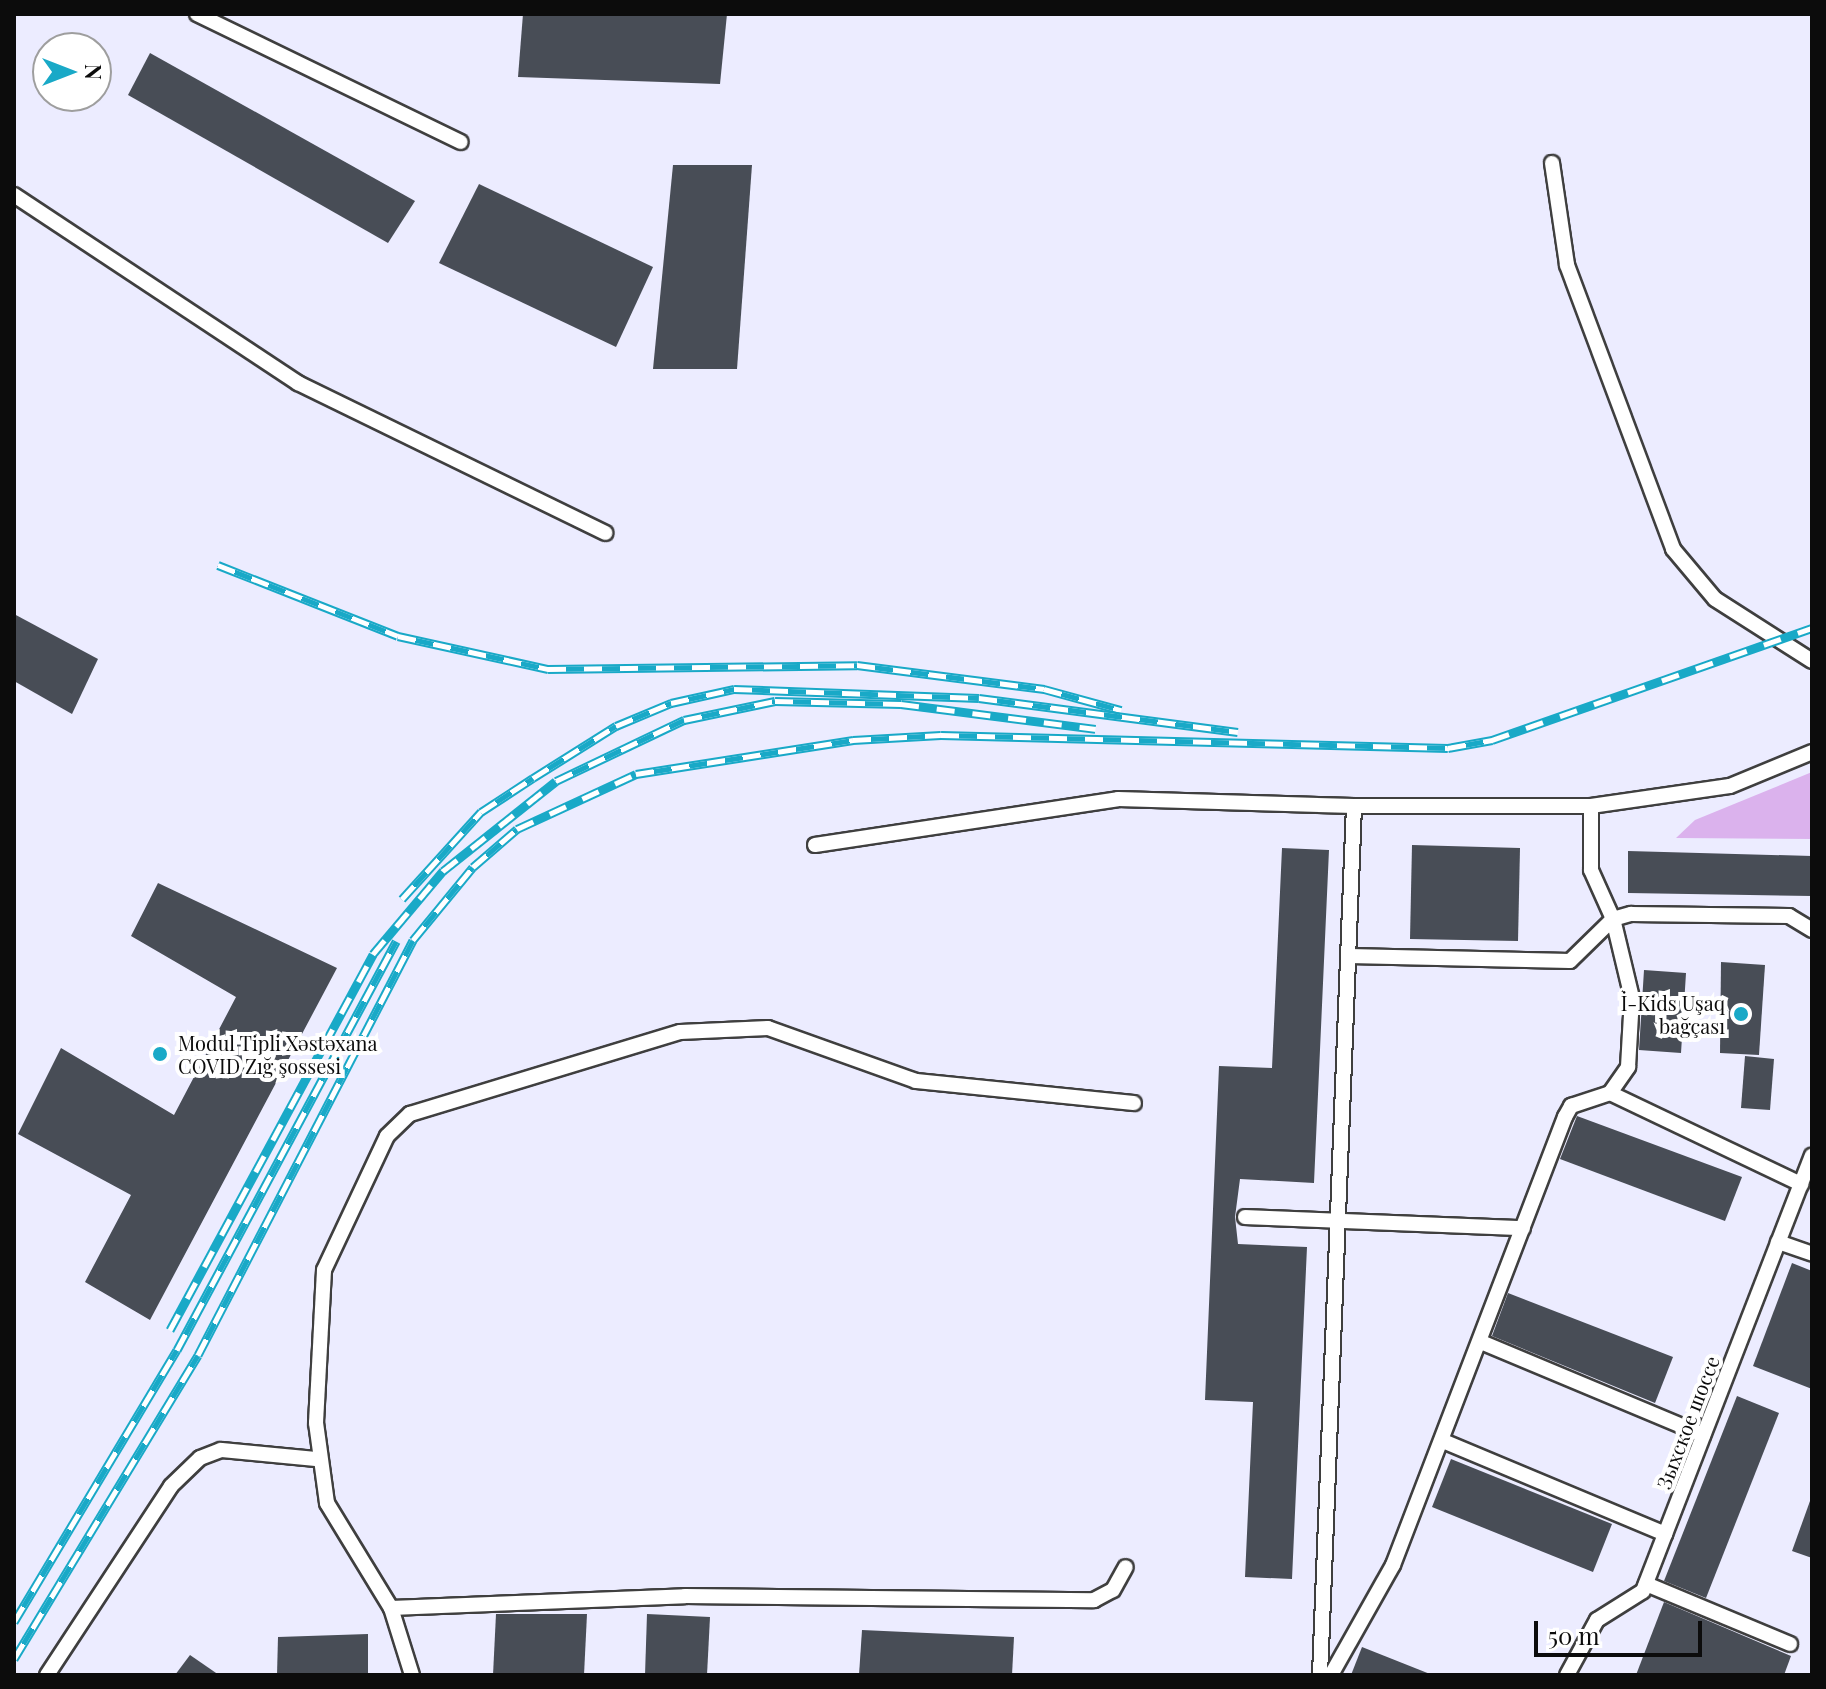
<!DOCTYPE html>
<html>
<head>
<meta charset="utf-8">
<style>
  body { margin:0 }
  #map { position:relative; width:1826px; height:1689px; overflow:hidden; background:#ececff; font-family:"Playfair Display",serif }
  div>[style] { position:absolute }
  .green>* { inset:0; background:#dbb2ed }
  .building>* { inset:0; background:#484d56 }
  .roads { filter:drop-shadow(2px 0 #3f3f3f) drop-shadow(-2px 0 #3f3f3f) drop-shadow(0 2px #3f3f3f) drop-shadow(0 -2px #3f3f3f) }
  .service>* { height:14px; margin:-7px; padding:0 7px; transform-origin:7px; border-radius:7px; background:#fff }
  .rail>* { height:9px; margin-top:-4.5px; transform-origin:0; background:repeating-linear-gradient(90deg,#fff 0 18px,#19a9c7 0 36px); box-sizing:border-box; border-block:2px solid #19a9c7 }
  .dots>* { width:22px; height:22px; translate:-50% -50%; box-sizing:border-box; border:4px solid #fff; border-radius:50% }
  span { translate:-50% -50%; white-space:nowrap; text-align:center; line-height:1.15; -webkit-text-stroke:8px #fff; paint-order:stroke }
  .poi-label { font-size:20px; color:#0c0c0c }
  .right { translate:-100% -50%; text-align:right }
  .left { translate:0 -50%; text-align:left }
  .street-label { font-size:20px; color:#0c0c0c }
  .frame { position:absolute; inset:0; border:16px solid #0c0c0c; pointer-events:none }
  .north { position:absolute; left:32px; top:32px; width:80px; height:80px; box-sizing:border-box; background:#fff; border:2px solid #9e9e9e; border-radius:50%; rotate:90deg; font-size:22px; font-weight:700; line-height:32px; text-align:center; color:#0c0c0c }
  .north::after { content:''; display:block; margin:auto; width:28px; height:36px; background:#19a9c7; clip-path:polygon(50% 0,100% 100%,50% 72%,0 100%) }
  .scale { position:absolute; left:1534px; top:1621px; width:168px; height:36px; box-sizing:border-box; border:4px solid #0c0c0c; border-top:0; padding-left:10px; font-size:24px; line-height:28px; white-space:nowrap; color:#0c0c0c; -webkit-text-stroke:6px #fff; paint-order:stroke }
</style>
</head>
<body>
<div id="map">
  <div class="green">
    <i style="clip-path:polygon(1812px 772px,1812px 839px,1676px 838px,1695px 820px)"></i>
  </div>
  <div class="building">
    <i style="clip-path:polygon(523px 14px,727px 14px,720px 84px,518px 77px)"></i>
    <i style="clip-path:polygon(150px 53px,415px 201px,388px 243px,128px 95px)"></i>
    <i style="clip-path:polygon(673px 165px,752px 165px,737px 369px,653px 369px)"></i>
    <i style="clip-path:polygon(479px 184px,653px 267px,616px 347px,439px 263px)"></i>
    <i style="clip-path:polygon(14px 614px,98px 659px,72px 714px,14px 681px)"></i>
    <i style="clip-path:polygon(1412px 845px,1520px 848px,1518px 941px,1410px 939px)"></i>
    <i style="clip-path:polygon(1282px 848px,1329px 850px,1314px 1183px,1240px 1179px,1235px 1217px,1238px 1244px,1307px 1247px,1292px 1579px,1245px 1577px,1253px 1402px,1205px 1400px,1219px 1066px,1272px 1068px)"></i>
    <i style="clip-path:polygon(1628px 851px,1812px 856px,1812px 896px,1628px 893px)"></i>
    <i style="clip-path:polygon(158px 883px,337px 968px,150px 1320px,85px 1282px,131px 1195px,18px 1134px,61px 1048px,174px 1115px,236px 997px,131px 936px)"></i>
    <i style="clip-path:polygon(1721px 962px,1765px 965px,1759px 1055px,1720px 1053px)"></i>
    <i style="clip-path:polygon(1644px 970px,1686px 973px,1681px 1053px,1639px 1050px)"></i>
    <i style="clip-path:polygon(1745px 1056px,1774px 1059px,1770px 1110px,1741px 1108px)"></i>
    <i style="clip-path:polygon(1577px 1116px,1742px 1177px,1725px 1221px,1560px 1159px)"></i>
    <i style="clip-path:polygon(1792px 1263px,1812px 1271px,1812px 1389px,1753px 1366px)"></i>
    <i style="clip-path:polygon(1508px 1293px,1673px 1357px,1655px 1403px,1492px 1336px)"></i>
    <i style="clip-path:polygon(1737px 1396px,1779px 1413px,1706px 1598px,1664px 1581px)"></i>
    <i style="clip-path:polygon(1451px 1459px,1612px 1524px,1593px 1572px,1432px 1507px)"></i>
    <i style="clip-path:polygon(1810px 1501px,1812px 1502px,1812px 1558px,1792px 1551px)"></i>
    <i style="clip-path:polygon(1664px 1602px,1791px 1656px,1784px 1675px,1636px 1675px)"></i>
    <i style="clip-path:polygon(496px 1614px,587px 1614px,584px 1675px,493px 1675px)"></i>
    <i style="clip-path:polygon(647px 1614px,710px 1617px,707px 1675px,645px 1675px)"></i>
    <i style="clip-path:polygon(862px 1630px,1014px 1637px,1012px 1675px,859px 1675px)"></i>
    <i style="clip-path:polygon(368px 1634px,368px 1675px,277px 1675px,278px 1637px)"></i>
    <i style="clip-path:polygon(1362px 1647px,1430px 1674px,1430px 1675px,1351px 1675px)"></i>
    <i style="clip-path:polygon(190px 1655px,219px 1675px,175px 1675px)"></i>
  </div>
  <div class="roads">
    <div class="service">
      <i style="left:197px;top:14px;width:293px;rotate:25.9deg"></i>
      <i style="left:1552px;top:163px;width:103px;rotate:81.6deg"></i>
      <i style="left:1567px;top:265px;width:303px;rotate:69.5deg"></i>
      <i style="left:1673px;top:549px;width:65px;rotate:50deg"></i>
      <i style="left:1715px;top:599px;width:115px;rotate:32.6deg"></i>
      <i style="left:14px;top:195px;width:341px;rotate:33.5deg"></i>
      <i style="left:298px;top:383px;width:342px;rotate:26deg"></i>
      <i style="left:815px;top:845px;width:306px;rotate:-8.6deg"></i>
      <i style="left:1118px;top:799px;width:236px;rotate:1.7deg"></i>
      <i style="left:1349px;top:956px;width:221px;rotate:1.3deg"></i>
      <i style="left:1570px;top:961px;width:60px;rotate:-44.3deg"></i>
      <i style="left:1613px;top:919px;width:19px;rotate:-16deg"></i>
      <i style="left:1631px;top:914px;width:158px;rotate:0.7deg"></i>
      <i style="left:1789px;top:916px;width:27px;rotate:31deg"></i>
      <i style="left:1610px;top:1093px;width:212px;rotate:25.5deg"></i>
      <i style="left:1245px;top:1217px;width:278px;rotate:2.3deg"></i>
      <i style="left:1778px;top:1242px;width:36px;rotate:19deg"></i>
      <i style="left:1481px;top:1342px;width:241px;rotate:22.7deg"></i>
      <i style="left:1443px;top:1441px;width:241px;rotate:22.7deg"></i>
      <i style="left:1646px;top:1584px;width:156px;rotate:22.6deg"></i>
      <i style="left:391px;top:1608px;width:294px;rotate:-2.3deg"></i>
      <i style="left:685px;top:1596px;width:409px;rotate:0.6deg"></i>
      <i style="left:1094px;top:1600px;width:21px;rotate:-28deg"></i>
      <i style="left:1113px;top:1590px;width:26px;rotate:-61deg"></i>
      <i style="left:47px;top:1675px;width:226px;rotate:-56.7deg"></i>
      <i style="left:171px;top:1486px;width:40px;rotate:-44deg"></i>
      <i style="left:200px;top:1458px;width:22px;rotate:-21deg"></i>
      <i style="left:221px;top:1450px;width:96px;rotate:5.4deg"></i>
      <i style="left:412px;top:1675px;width:70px;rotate:-107.4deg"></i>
      <i style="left:391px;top:1608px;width:123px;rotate:-121.4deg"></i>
      <i style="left:327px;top:1503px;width:81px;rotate:-97.8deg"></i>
      <i style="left:316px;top:1423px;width:153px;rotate:-87deg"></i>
      <i style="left:324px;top:1270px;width:148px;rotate:-64.8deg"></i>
      <i style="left:387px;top:1136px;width:32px;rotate:-44deg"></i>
      <i style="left:410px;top:1114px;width:282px;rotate:-16.9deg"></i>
      <i style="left:680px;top:1032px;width:88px;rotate:-2.6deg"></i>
      <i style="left:768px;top:1028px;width:157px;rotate:19.7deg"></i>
      <i style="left:916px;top:1081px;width:219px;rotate:5.8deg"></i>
      <i style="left:1320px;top:1675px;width:870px;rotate:-87.76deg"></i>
      <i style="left:1354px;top:806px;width:237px"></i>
      <i style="left:1331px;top:1675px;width:126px;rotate:-60.6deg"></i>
      <i style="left:1393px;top:1565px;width:480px;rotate:-69deg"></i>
      <i style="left:1565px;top:1117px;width:13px;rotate:-61deg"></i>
      <i style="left:1571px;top:1106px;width:41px;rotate:-18.4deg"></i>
      <i style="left:1610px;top:1093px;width:32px;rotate:-55deg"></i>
      <i style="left:1628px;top:1067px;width:69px;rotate:-86.7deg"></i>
      <i style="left:1632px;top:998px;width:81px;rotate:-103.5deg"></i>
      <i style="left:1613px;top:919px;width:54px;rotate:-114.2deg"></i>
      <i style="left:1591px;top:870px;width:64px;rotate:-90deg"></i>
      <i style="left:1591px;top:806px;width:140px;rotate:-8.2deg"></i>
      <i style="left:1730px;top:786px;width:89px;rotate:-22.5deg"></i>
      <i style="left:1567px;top:1675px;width:63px;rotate:-61.4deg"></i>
      <i style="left:1597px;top:1620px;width:54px;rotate:-32.2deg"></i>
      <i style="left:1643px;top:1591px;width:467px;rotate:-68.8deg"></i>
    </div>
  </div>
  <div class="rail">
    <i style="left:218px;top:565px;width:193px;rotate:21.5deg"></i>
    <i style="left:398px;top:636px;width:154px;rotate:12.4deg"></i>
    <i style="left:548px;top:669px;width:309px;rotate:-0.7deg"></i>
    <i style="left:857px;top:665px;width:189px;rotate:7.3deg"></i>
    <i style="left:1044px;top:689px;width:80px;rotate:15.3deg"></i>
    <i style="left:402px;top:899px;width:118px;rotate:-47.8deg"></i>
    <i style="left:481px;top:812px;width:62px;rotate:-33.2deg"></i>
    <i style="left:533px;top:778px;width:98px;rotate:-32.1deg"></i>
    <i style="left:616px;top:726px;width:60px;rotate:-22.7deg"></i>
    <i style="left:671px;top:703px;width:65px;rotate:-12.5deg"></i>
    <i style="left:734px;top:689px;width:245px;rotate:2.1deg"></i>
    <i style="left:979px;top:698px;width:261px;rotate:7.5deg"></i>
    <i style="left:170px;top:1330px;width:427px;rotate:-61.6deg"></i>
    <i style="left:373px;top:954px;width:109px;rotate:-49.9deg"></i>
    <i style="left:443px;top:871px;width:144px;rotate:-38.5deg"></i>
    <i style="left:556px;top:781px;width:142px;rotate:-25.5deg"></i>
    <i style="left:684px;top:720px;width:93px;rotate:-11.8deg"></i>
    <i style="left:775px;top:701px;width:126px;rotate:1.4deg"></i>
    <i style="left:901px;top:704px;width:196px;rotate:7.3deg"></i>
    <i style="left:14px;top:1622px;width:317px;rotate:-59.1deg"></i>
    <i style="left:177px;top:1350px;width:464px;rotate:-61.8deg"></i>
    <i style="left:14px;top:1659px;width:355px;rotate:-58.8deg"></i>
    <i style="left:198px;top:1355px;width:467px;rotate:-62.6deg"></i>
    <i style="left:413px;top:940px;width:94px;rotate:-50.6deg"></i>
    <i style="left:473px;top:867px;width:58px;rotate:-40.8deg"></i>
    <i style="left:517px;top:829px;width:131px;rotate:-24.8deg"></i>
    <i style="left:636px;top:774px;width:220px;rotate:-8.9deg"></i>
    <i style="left:853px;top:740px;width:88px;rotate:-3.3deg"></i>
    <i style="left:941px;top:735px;width:507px;rotate:1.47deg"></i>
    <i style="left:1448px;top:748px;width:45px;rotate:-10.3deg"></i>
    <i style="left:1492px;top:740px;width:339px;rotate:-19.3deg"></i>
  </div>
  <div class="dots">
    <i style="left:1741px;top:1014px;background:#19a9c7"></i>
    <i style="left:160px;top:1054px;background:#19a9c7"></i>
  </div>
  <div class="poi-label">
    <span class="right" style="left:1725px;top:1014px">İ-Kids Uşaq<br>bağçası</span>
    <span class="left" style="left:178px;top:1054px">Modul Tipli Xəstəxana<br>COVID Zığ şossesi</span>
  </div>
  <div class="street-label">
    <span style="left:1687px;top:1422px;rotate:-69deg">Зыхское шоссе</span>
  </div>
  <div class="frame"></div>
  <div class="north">N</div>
  <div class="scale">50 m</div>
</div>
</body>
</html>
